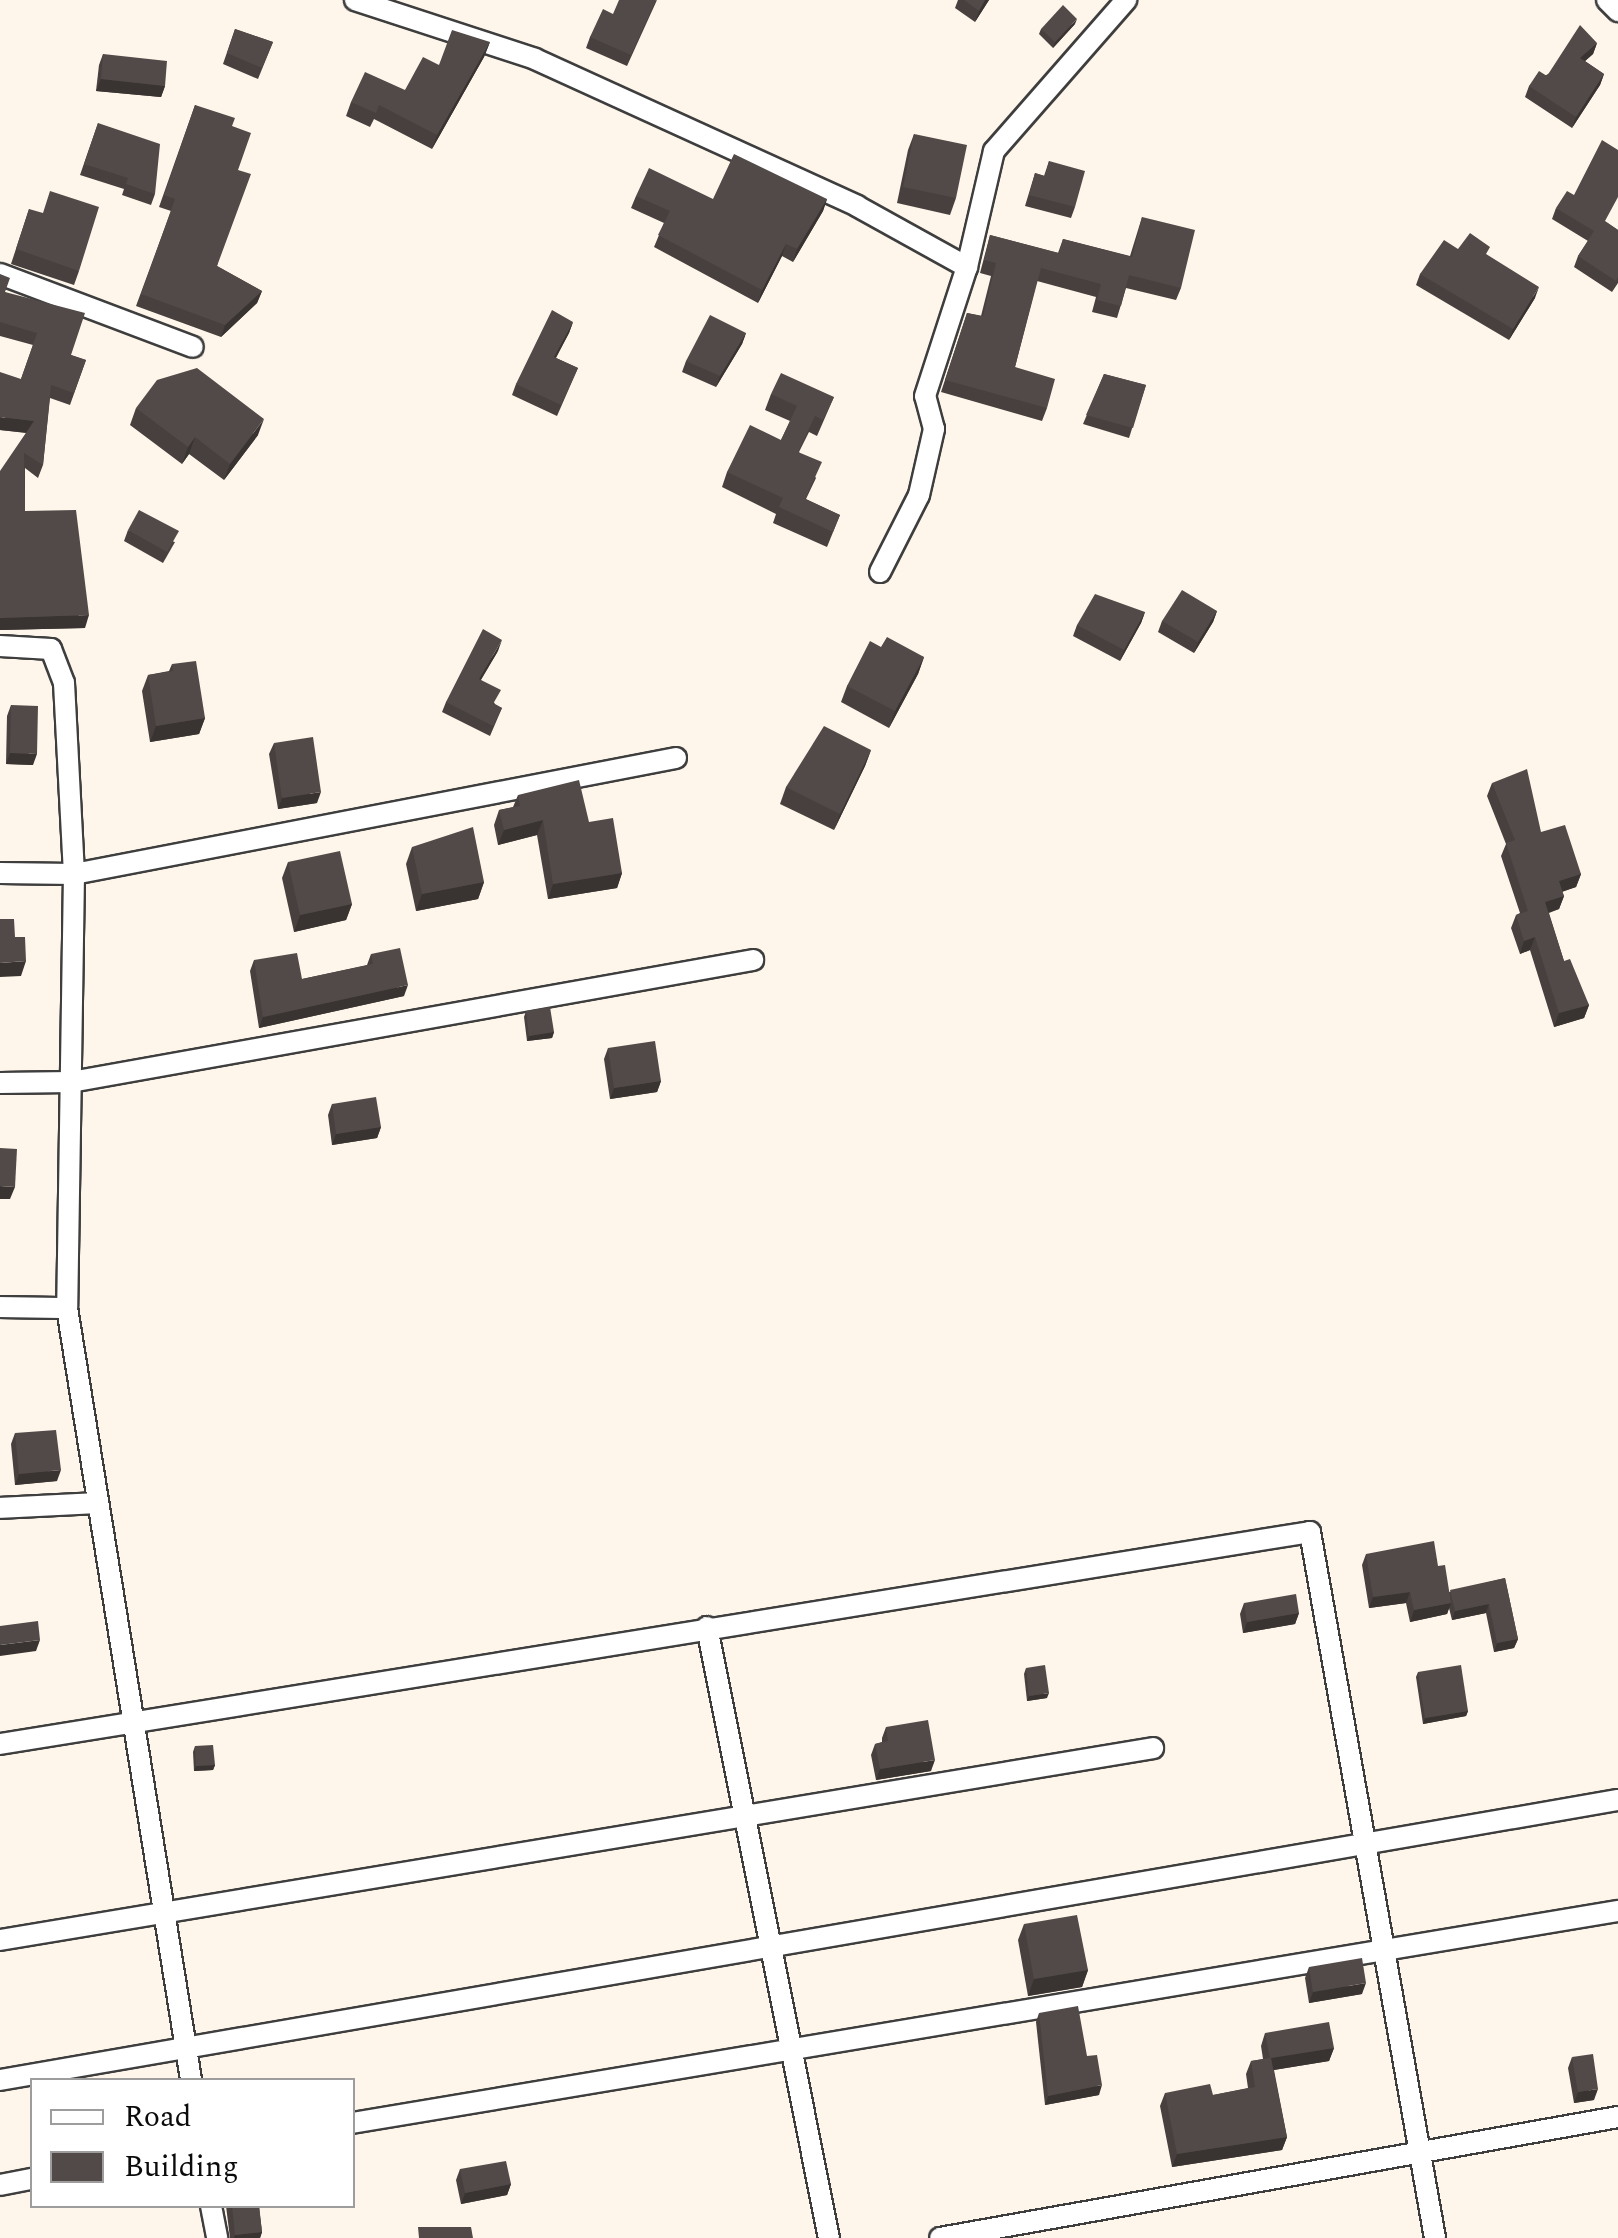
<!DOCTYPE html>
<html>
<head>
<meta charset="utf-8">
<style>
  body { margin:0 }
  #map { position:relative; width:1618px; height:2238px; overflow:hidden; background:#fef6ea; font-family:Spectral,serif }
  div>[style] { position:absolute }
  .roads { filter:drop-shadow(2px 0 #3e3e3e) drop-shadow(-2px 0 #3e3e3e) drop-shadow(0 2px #3e3e3e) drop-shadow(0 -2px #3e3e3e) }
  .street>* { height:20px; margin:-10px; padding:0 10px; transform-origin:10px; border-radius:10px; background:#fff }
  .wall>* { inset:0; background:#47403e }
  .shaded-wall>* { inset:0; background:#393432 }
  .building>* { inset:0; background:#524a48 }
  span { translate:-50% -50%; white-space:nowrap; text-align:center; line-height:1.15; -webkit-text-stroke:10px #fff; paint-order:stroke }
  .legend { position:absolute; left:30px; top:2078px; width:325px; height:130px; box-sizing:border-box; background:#fff; border:2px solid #9d9d9d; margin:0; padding:12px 18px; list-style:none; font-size:30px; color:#0b0b0b }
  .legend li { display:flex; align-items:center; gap:20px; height:50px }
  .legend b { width:50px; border:2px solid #9d9d9d }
</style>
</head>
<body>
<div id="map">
  <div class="roads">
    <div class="street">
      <i style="left:355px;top:0;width:189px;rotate:18.1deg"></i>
      <i style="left:535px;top:59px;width:354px;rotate:24.5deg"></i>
      <i style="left:857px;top:206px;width:126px;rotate:29deg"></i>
      <i style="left:1607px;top:0;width:16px;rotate:45deg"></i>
      <i style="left:0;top:274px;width:206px;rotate:20.7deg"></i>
      <i style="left:880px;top:572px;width:86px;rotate:-63.1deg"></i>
      <i style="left:919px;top:495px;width:68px;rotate:-77.2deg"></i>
      <i style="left:934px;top:429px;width:34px;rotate:-105deg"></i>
      <i style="left:925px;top:396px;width:136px;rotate:-72deg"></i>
      <i style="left:967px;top:267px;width:119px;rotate:-76.9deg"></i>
      <i style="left:994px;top:151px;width:201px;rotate:-48.8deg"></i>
      <i style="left:0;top:646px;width:51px;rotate:3.4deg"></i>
      <i style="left:51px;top:649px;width:36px;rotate:69deg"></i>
      <i style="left:64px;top:683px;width:191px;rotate:87deg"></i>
      <i style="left:74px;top:874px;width:434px;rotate:90.9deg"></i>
      <i style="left:67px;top:1308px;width:782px;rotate:80.87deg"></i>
      <i style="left:0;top:873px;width:74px;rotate:0.8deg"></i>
      <i style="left:74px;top:874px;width:613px;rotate:-10.91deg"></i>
      <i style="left:0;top:1083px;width:71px;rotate:-0.8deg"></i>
      <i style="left:71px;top:1082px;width:693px;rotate:-10.14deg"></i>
      <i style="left:0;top:1307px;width:67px;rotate:0.9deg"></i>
      <i style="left:0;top:1508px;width:98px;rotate:-2.9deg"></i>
      <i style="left:707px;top:1627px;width:623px;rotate:78.71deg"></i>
      <i style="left:0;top:1744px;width:1327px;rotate:-9.19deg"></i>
      <i style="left:1310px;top:1532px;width:717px;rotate:79.96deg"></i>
      <i style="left:0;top:1940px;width:1169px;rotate:-9.45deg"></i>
      <i style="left:0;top:2080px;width:1642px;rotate:-9.82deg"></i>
      <i style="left:352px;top:2123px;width:1284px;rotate:-9.51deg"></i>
      <i style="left:0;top:2185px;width:33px;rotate:-11deg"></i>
      <i style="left:211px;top:2206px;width:33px;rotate:79deg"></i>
      <i style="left:940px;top:2238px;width:689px;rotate:-10.12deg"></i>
    </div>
  </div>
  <div class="wall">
    <i style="clip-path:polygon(657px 0,627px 66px,586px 48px,590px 37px,613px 14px)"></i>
    <i style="clip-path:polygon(958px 0,989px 0,975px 22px,955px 8px)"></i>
    <i style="clip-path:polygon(1075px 24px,1053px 48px,1039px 34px,1041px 29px)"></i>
    <i style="clip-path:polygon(235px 29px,273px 42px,258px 79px,223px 64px)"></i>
    <i style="clip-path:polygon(490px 42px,484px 57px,432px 149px,374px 119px,370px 127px,346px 116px,351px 102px,405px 90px,439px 65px)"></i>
    <i style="clip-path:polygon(1597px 43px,1593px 54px,1585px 61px,1604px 74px,1600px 85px,1572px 128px,1525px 97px,1529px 86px)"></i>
    <i style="clip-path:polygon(103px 54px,165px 86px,161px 97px,96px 91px,99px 65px)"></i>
    <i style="clip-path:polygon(195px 105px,232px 126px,238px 170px,217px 266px,262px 291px,257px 303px,221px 337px,136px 306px,171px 211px,159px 207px)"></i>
    <i style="clip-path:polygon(98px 123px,155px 194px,151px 205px,122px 195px,124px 189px,80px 175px)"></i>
    <i style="clip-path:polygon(914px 134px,956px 198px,950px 215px,897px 203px,908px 150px)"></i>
    <i style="clip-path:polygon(1049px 161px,1075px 207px,1071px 218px,1025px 206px,1035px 173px,1044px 176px)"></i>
    <i style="clip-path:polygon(636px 196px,713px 199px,827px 199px,823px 211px,793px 262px,782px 256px,758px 303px,654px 247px,664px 223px,631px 208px)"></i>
    <i style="clip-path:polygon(1556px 208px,1606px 222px,1618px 230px,1618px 283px,1612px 292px,1574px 267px,1578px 256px,1588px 241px,1552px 219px)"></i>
    <i style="clip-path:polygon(29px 209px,79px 271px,74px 285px,11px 264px)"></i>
    <i style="clip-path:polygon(1142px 217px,1181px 288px,1176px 300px,1126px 288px,1117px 318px,1092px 312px,1096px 297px,1037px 281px,1015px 367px,1047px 408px,1042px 421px,941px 392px,967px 313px,981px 316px,991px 276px,980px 273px,990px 235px,1058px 253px,1063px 239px,1130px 256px)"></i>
    <i style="clip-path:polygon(1458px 249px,1487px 255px,1535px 298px,1509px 340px,1416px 285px,1420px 274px)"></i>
    <i style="clip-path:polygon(0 274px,5px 292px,71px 355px,86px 360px,70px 405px,50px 398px,43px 465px,38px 478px,25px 468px,25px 511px,85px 628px,0 630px,26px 433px,0 430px,21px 379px,33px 345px,0 336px)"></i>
    <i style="clip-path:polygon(573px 322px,569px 333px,556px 358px,578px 368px,557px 416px,512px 395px,516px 384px)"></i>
    <i style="clip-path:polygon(746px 333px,742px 344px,716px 387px,682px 372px,686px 361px)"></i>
    <i style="clip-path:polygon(1104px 374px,1146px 385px,1129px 438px,1083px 424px)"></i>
    <i style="clip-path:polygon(771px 394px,834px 397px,817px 436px,809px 432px,799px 452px,816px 478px,806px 499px,840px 515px,827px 547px,773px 523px,776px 514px,722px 487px,727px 472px,781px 440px,790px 421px,765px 410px)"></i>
    <i style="clip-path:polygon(136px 408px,258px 435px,224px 480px,189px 454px,182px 464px,130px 425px)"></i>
    <i style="clip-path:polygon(128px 530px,175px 542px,163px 563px,124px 541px)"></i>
    <i style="clip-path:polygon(1217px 611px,1213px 622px,1194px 653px,1158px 632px,1162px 621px)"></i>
    <i style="clip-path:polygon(1145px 612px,1141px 623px,1120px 661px,1073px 636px,1077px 625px)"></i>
    <i style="clip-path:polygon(881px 647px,924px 657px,918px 674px,889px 728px,841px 702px,847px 686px)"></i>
    <i style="clip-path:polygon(498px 651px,481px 680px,495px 704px,502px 708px,490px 736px,442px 712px,446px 702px)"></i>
    <i style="clip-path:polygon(172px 664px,205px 718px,199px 734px,150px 742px,142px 691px,148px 675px,169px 671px)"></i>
    <i style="clip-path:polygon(11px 705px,33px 765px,6px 764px,7px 716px)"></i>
    <i style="clip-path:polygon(274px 743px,317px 803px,278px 809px,269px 754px)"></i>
    <i style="clip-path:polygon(871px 750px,865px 766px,834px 830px,780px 804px,786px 787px)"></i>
    <i style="clip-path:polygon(1492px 783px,1581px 874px,1576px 887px,1562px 892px,1564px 896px,1559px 909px,1549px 913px,1564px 961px,1589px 1005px,1584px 1018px,1554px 1027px,1530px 950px,1520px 954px,1511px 928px,1516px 915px,1520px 913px,1501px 856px,1506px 844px,1487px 796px)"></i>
    <i style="clip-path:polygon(518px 795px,589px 822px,622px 873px,617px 888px,548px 899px,537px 835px,498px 845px,494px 825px,499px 810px,513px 807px)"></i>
    <i style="clip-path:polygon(412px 847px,484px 882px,478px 899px,416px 911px,406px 864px)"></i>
    <i style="clip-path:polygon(288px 862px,352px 904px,346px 920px,294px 932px,282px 878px)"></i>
    <i style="clip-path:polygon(371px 954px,404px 996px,259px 1028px,250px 971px,254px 960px,302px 979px,367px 965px)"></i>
    <i style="clip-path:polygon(526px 1011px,554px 1032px,552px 1038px,527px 1041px,524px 1017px)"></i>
    <i style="clip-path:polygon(608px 1048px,661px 1081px,657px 1092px,610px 1099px,604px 1059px)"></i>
    <i style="clip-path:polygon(332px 1104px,381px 1127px,377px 1138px,332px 1145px,328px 1115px)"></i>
    <i style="clip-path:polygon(15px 1433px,57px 1481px,15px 1485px,11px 1444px)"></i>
    <i style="clip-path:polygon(1366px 1554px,1438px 1566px,1449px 1592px,1505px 1578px,1518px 1639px,1514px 1648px,1494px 1652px,1486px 1613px,1452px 1620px,1449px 1608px,1447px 1614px,1410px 1622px,1406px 1603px,1369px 1608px,1362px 1565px)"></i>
    <i style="clip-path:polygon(1244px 1603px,1299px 1613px,1295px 1624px,1243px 1633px,1240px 1614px)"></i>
    <i style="clip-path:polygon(1026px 1668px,1047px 1698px,1027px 1701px,1024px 1674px)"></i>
    <i style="clip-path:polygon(1418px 1672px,1468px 1711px,1466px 1716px,1423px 1724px,1416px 1677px)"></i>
    <i style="clip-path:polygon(886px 1727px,931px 1771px,876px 1780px,871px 1755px,875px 1744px,882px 1742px,882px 1738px)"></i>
    <i style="clip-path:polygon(195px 1746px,215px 1765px,213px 1770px,194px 1771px,193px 1752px)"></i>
    <i style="clip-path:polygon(1024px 1924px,1088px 1970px,1082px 1987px,1028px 1996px,1018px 1940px)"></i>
    <i style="clip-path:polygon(1309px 1967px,1362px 1994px,1309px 2003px,1305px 1978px)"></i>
    <i style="clip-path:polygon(1039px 2013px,1087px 2056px,1099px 2095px,1045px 2105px,1036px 2022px)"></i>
    <i style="clip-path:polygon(1265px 2033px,1334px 2048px,1329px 2061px,1274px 2070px,1287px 2137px,1282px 2150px,1172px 2167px,1160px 2106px,1165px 2093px,1213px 2095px,1248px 2088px,1246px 2074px,1251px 2061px,1263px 2059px,1261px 2046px)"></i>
    <i style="clip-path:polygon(1572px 2057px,1594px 2100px,1574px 2103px,1568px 2068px)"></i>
    <i style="clip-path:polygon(460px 2169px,511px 2184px,507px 2195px,461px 2204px,456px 2180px)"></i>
    <i style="clip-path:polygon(226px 2206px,259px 2206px,262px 2232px,260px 2238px,230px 2238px)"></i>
  </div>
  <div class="shaded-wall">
    <i style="clip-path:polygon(985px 0,989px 0,975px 22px,979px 11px)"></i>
    <i style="clip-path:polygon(1077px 19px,1075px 24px,1053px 48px,1055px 42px)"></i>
    <i style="clip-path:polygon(490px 42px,484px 57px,432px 149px,437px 135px)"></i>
    <i style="clip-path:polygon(1597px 43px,1593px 54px,1576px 69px,1580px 58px)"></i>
    <i style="clip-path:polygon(1604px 74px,1600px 85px,1572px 128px,1576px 117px)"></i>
    <i style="clip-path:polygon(101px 79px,165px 86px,161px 97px,96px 91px)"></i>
    <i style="clip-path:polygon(827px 199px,823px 211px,793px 262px,797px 249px)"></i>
    <i style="clip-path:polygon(786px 244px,782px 256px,758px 303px,762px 290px)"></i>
    <i style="clip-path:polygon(1539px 287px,1535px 298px,1509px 340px,1513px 329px)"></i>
    <i style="clip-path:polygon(262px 291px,257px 303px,221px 337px,225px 325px)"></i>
    <i style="clip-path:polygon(573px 322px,569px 333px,550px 368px,554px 357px)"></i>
    <i style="clip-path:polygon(746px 333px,742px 344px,716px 387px,720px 376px)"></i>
    <i style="clip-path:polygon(0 417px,34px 421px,30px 433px,0 430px)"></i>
    <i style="clip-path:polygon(264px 419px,258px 435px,224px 480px,230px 464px)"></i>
    <i style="clip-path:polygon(195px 437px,189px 454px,182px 464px,188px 447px)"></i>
    <i style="clip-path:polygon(1217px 611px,1213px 622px,1194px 653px,1198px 642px)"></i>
    <i style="clip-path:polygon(1145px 612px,1141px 623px,1120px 661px,1124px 650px)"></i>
    <i style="clip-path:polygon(89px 615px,85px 628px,0 630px,0 618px)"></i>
    <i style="clip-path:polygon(502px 640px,498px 651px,475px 689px,479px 679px)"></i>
    <i style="clip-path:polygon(924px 657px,918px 674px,889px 728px,895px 711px)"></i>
    <i style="clip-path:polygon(205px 718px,199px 734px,150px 742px,156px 726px)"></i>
    <i style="clip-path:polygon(871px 750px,865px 766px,834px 830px,840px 814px)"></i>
    <i style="clip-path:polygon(10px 753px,37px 754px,33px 765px,6px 764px)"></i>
    <i style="clip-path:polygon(321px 792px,317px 803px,278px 809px,282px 798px)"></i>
    <i style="clip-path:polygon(543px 820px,537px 835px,498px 845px,504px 830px)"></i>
    <i style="clip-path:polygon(622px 873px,617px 888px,548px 899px,553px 884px)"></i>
    <i style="clip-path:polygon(1581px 874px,1576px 887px,1554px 894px,1559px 881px)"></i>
    <i style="clip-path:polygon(484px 882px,478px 899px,416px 911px,422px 894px)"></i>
    <i style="clip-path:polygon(1564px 896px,1559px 909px,1540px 915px,1545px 902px)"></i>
    <i style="clip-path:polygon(352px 904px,346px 920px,294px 932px,300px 915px)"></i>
    <i style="clip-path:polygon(1535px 937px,1530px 950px,1520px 954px,1524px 941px)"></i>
    <i style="clip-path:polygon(26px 961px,21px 976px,0 977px,0 963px)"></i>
    <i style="clip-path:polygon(408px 985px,404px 996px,259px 1028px,263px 1017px)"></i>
    <i style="clip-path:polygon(1589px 1005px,1584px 1018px,1554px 1027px,1559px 1013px)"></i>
    <i style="clip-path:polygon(554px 1032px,552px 1038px,527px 1041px,529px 1036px)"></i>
    <i style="clip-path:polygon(661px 1081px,657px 1092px,610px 1099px,614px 1088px)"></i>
    <i style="clip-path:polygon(381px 1127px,377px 1138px,332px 1145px,336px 1134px)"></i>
    <i style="clip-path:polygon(0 1186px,15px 1187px,10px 1199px,0 1199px)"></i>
    <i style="clip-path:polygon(61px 1470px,57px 1481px,15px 1485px,19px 1474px)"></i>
    <i style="clip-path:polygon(1410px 1592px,1406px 1603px,1369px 1608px,1373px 1597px)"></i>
    <i style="clip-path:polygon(1451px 1603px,1447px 1614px,1410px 1622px,1414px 1610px)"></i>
    <i style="clip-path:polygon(1489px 1604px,1486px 1613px,1452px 1620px,1455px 1611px)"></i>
    <i style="clip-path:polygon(1299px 1613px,1295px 1624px,1243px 1633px,1247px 1622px)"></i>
    <i style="clip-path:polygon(1518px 1639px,1514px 1648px,1494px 1652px,1497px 1643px)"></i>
    <i style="clip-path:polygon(40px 1640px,36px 1651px,0 1656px,0 1645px)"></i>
    <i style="clip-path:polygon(1049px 1693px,1047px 1698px,1027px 1701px,1029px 1696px)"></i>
    <i style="clip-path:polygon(1468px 1711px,1466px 1716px,1423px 1724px,1425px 1718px)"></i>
    <i style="clip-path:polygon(935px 1760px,931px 1771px,876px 1780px,880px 1769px)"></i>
    <i style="clip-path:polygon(215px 1765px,213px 1770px,194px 1771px,196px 1766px)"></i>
    <i style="clip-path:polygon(1088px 1970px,1082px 1987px,1028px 1996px,1034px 1979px)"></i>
    <i style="clip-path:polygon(1366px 1983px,1362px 1994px,1309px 2003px,1313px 1992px)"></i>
    <i style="clip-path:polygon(1334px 2048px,1329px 2061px,1267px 2071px,1271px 2058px)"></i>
    <i style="clip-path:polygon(1102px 2085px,1099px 2095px,1045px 2105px,1048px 2096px)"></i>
    <i style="clip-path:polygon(1598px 2089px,1594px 2100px,1574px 2103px,1578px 2092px)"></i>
    <i style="clip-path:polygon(1287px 2137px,1282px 2150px,1172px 2167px,1177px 2154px)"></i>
    <i style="clip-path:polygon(511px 2184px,507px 2195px,461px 2204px,465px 2193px)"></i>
    <i style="clip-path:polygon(262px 2232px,260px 2238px,234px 2238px,235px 2235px)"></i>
  </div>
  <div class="building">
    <i style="clip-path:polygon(619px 0,656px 0,631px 55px,590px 37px,603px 9px,613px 14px)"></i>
    <i style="clip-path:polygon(964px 0,985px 0,979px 11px)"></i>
    <i style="clip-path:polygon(1063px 5px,1077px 19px,1055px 42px,1041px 29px)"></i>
    <i style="clip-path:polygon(1580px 25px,1597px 43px,1580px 58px,1604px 74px,1576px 117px,1529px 86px,1539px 71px,1547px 76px)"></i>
    <i style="clip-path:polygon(235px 29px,273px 42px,262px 68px,227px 53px)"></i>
    <i style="clip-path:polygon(452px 30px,490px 42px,437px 135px,379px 105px,376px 113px,351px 102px,365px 72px,405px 90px,423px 57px,439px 65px)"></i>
    <i style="clip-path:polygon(103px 54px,167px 61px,165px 86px,101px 79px)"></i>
    <i style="clip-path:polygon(195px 105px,235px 118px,232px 126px,251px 133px,238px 170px,251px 174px,217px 266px,262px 291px,225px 325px,141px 294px,175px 199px,164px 195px)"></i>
    <i style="clip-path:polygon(98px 123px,160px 144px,155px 194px,126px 184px,128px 178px,84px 164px)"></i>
    <i style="clip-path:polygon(914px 134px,967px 145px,956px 198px,903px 187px)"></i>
    <i style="clip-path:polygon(1602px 140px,1618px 150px,1618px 197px,1605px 221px,1618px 230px,1618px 277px,1616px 281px,1578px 256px,1594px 231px,1556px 208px,1567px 191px,1574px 195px)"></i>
    <i style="clip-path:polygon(734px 154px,827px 199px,797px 249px,786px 244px,762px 290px,658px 235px,670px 211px,636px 196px,649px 168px,713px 199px)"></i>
    <i style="clip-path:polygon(1049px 161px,1085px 171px,1075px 207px,1029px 195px,1035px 173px,1045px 176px)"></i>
    <i style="clip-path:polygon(50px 191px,99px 207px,79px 271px,16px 249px,29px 209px,43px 213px)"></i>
    <i style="clip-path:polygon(1142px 217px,1195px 230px,1181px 288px,1129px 275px,1121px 306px,1097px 300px,1101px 284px,1041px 268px,1015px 367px,1055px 379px,1047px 408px,945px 380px,967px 313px,983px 316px,996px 263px,984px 260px,990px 235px,1059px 253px,1063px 239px,1132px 257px)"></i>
    <i style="clip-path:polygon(1470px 233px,1490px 247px,1486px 254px,1539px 287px,1513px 329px,1420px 274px,1444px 240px,1458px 249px)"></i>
    <i style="clip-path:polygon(0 274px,10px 278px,5px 292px,85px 313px,71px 355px,86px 360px,74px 393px,51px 385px,43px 465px,24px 453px,25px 511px,76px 510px,89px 615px,0 618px,0 471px,34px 421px,0 417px,0 372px,21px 379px,37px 333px,0 322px)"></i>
    <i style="clip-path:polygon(552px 310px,573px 322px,554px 357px,578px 368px,561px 405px,516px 384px)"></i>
    <i style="clip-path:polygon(710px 315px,746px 333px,720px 376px,686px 361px)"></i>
    <i style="clip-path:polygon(197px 368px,264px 419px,230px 464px,195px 437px,188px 447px,136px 408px,157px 380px)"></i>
    <i style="clip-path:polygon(781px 373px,834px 397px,823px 420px,815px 416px,798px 452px,822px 462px,805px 499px,840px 515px,833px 532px,779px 507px,783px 498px,727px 472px,750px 425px,781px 440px,797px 406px,771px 394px)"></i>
    <i style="clip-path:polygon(1104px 374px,1146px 385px,1133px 428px,1086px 415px)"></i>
    <i style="clip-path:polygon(139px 510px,179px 531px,167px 552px,128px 530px)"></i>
    <i style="clip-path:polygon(1182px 590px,1217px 611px,1198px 642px,1162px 621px)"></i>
    <i style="clip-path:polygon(1095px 594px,1145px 612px,1124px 650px,1077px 625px)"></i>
    <i style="clip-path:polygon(483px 629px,502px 640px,479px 679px,501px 690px,493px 704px,502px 708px,493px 726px,446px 702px)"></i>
    <i style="clip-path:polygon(887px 637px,924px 657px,895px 711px,847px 686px,870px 641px,881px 647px)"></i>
    <i style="clip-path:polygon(196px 661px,205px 718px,156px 726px,148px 675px,173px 671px,172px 664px)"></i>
    <i style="clip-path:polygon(11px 705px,38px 706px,37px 754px,10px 753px)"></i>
    <i style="clip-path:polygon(824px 726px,871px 750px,840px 814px,786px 787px)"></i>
    <i style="clip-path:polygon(313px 737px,321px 792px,282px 798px,274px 743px)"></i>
    <i style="clip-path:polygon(1527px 769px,1541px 832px,1565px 825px,1581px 874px,1559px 881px,1564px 896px,1545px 902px,1564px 961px,1570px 959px,1589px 1005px,1559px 1013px,1535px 937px,1524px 941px,1516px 915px,1528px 911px,1506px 843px,1515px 840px,1492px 783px)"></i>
    <i style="clip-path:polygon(579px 780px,589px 822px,613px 818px,622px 873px,553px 884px,543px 820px,504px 830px,499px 810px,520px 806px,518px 795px)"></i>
    <i style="clip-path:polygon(473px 827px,484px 882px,422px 894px,412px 847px)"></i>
    <i style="clip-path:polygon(340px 851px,352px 904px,300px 915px,288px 862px)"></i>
    <i style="clip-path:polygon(0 919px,14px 919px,15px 937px,25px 937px,26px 961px,0 963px)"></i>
    <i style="clip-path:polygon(400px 948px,408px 985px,263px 1017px,254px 960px,297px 953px,302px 979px,373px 964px,371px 954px)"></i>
    <i style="clip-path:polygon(550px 1007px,554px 1032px,529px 1036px,526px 1011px)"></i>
    <i style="clip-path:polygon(655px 1041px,661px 1081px,614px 1088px,608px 1048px)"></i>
    <i style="clip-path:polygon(376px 1097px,381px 1127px,336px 1134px,332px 1104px)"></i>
    <i style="clip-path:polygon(0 1148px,17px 1149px,15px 1187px,0 1186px)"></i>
    <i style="clip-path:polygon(56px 1430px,61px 1470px,19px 1474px,15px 1433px)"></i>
    <i style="clip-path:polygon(1434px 1541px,1438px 1566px,1445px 1565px,1451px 1603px,1414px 1610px,1410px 1592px,1373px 1597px,1366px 1554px)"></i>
    <i style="clip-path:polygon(1505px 1578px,1518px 1639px,1497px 1643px,1489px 1604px,1455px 1611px,1450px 1590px)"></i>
    <i style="clip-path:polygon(1296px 1594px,1299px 1613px,1247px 1622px,1244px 1603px)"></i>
    <i style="clip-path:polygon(38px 1621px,40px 1640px,0 1645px,0 1626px)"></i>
    <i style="clip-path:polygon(1045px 1665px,1049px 1693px,1029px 1696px,1026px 1668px)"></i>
    <i style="clip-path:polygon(1461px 1665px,1468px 1711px,1425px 1718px,1418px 1672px)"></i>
    <i style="clip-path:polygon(928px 1720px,935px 1760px,880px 1769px,875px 1744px,888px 1741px,886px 1727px)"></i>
    <i style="clip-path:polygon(213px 1745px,215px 1765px,196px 1766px,195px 1746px)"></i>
    <i style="clip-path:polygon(1077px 1915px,1088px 1970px,1034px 1979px,1024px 1924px)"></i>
    <i style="clip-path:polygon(1362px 1958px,1366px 1983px,1313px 1992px,1309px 1967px)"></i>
    <i style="clip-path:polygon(1078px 2006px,1087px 2056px,1097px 2055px,1102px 2085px,1048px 2096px,1039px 2013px)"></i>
    <i style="clip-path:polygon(1329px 2022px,1334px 2048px,1271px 2058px,1287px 2137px,1177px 2154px,1165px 2093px,1210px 2084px,1213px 2095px,1255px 2087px,1251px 2061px,1270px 2058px,1265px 2033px)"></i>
    <i style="clip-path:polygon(1593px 2054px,1598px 2089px,1578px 2092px,1572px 2057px)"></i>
    <i style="clip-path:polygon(506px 2161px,511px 2184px,465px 2193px,460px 2169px)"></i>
    <i style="clip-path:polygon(232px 2206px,259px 2206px,262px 2232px,235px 2235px)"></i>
    <i style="clip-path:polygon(418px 2227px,471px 2227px,473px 2238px,419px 2238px)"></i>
  </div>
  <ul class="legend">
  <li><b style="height:12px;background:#fff"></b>Road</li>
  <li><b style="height:28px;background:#524a48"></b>Building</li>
  </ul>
</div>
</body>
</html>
